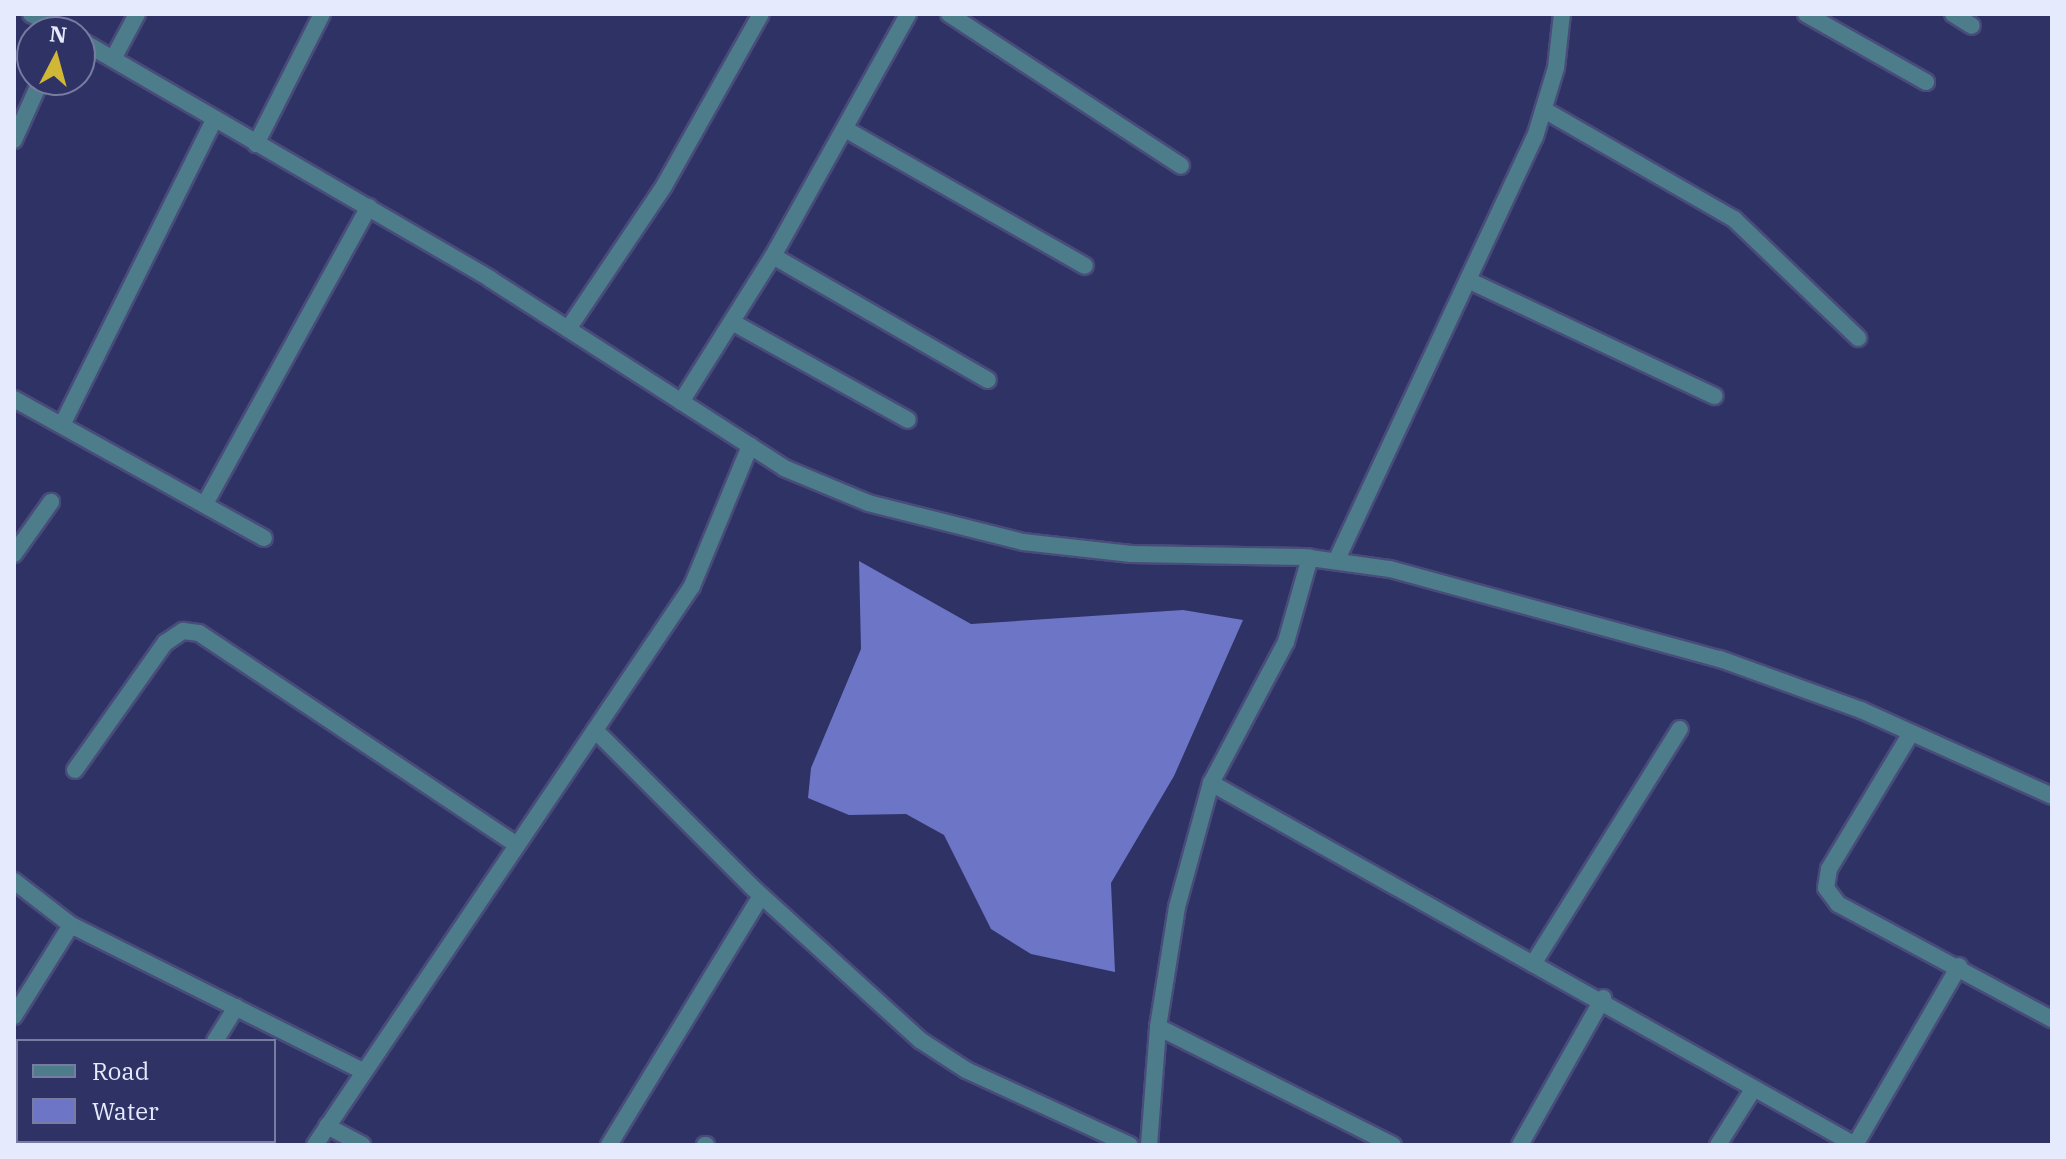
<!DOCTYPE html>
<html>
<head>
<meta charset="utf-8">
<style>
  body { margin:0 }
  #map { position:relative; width:2066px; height:1159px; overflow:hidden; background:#2f3265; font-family:"IBM Plex Serif",serif }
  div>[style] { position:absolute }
  .water>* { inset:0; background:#6d75c7 }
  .roads { filter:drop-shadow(2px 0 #494c7a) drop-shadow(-2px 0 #494c7a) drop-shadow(0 2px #494c7a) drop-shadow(0 -2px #494c7a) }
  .minor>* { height:16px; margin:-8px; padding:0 8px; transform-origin:8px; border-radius:8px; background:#4d7d8b }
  span { translate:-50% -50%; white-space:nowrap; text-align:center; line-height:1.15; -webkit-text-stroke:6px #2f3265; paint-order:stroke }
  .frame { position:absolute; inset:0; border:16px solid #e6eafd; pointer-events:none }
  .legend { position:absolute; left:16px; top:1039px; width:260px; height:104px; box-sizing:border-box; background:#2f3265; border:2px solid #787ca2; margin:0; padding:10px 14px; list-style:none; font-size:24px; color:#e6eafd }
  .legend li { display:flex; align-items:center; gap:16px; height:40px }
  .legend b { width:40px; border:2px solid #787ca2 }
  .north { position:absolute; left:16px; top:16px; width:80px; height:80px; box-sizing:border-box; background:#2f3265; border:2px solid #787ca2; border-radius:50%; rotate:6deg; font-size:22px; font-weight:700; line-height:32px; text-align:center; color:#e6eafd }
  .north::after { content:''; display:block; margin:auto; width:28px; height:36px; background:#d0b736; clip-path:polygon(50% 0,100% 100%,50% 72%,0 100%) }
</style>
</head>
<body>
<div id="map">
  <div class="water">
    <i style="clip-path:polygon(859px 561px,971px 624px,1183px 610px,1243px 620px,1174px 776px,1111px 883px,1115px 972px,1031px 954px,991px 929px,944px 835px,906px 814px,849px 815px,808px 798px,811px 768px,861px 649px)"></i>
  </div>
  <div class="roads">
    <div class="minor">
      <i style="left:31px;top:14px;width:39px;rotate:27deg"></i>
      <i style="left:949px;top:14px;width:277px;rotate:33.2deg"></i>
      <i style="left:1806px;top:14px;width:138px;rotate:29.5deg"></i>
      <i style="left:1953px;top:14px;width:22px;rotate:32deg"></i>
      <i style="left:80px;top:40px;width:475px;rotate:30.2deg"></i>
      <i style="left:490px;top:279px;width:350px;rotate:32.7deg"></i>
      <i style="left:784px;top:468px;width:91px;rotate:22.6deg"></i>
      <i style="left:868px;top:503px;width:160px;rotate:14.1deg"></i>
      <i style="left:1023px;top:542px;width:109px;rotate:6.3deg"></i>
      <i style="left:1131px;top:554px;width:172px;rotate:1deg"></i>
      <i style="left:1303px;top:557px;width:88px;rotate:7.9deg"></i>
      <i style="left:1390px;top:569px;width:342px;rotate:15.3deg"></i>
      <i style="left:1720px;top:659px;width:150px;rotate:19.9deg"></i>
      <i style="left:1861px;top:710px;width:209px;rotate:24.2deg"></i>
      <i style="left:113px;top:59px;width:51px;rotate:-61.9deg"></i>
      <i style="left:1546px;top:111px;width:217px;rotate:29.9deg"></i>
      <i style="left:1734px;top:219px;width:172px;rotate:43.8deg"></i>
      <i style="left:845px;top:129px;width:276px;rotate:29.7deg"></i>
      <i style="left:14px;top:140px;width:66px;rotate:-65.8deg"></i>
      <i style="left:256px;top:144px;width:146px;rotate:-63.1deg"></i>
      <i style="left:773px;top:256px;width:248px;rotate:30deg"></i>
      <i style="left:1472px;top:282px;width:268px;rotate:25.2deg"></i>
      <i style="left:732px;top:322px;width:201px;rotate:29.1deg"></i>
      <i style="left:568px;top:329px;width:172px;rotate:-56.1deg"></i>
      <i style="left:664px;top:186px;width:197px;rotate:-60.6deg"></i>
      <i style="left:14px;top:399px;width:286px;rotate:29.1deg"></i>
      <i style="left:681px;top:402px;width:173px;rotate:-57.8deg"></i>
      <i style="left:773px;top:256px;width:277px;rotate:-60.8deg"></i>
      <i style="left:63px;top:423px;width:339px;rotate:-63.5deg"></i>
      <i style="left:206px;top:502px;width:337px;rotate:-61.1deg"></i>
      <i style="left:14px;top:554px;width:64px;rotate:-54.6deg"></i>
      <i style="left:1337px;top:559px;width:466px;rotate:-64.9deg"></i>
      <i style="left:1535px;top:137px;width:72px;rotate:-73.1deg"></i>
      <i style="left:1556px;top:68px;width:54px;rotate:-83.7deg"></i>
      <i style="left:595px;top:730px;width:223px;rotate:45deg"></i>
      <i style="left:753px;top:888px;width:226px;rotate:42.3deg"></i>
      <i style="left:920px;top:1040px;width:55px;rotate:33.1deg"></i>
      <i style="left:966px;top:1070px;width:180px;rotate:24.6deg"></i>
      <i style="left:1911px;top:733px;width:159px;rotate:121.1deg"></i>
      <i style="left:1829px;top:869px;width:19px;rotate:99deg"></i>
      <i style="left:1826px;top:888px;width:20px;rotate:53deg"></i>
      <i style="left:1838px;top:904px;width:243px;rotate:28.3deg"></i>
      <i style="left:75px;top:770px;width:156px;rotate:-54.7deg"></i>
      <i style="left:165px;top:643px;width:22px;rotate:-34deg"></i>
      <i style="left:183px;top:631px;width:16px;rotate:7deg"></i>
      <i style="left:199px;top:633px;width:382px;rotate:33.7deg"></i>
      <i style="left:1211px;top:783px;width:739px;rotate:29.34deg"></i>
      <i style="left:1855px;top:1145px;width:207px;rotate:-59.8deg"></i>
      <i style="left:14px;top:881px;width:72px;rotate:37.7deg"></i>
      <i style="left:71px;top:925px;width:326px;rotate:26.6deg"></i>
      <i style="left:1533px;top:964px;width:277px;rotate:-58deg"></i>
      <i style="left:14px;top:1016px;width:107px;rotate:-57.9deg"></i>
      <i style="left:1158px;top:1027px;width:263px;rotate:26.7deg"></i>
      <i style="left:215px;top:1041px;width:40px;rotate:-58deg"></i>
      <i style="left:327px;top:1126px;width:40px;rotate:28deg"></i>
      <i style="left:154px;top:1145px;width:5px;rotate:-53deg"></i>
      <i style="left:315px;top:1145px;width:674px;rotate:-56deg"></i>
      <i style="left:692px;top:586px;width:152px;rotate:-67.5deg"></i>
      <i style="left:609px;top:1145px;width:292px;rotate:-58.6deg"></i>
      <i style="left:705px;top:1145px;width:1px"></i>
      <i style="left:1149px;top:1145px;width:118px;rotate:-85.6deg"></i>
      <i style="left:1158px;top:1027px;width:121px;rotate:-81deg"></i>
      <i style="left:1177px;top:907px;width:129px;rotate:-74.7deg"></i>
      <i style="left:1211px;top:783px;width:160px;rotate:-62deg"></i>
      <i style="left:1286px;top:642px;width:88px;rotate:-74.2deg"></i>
      <i style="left:1520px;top:1145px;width:169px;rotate:-60.5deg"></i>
      <i style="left:1718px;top:1145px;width:67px;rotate:-57.7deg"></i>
    </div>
  </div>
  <div class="frame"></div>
  <ul class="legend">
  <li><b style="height:10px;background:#4d7d8b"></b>Road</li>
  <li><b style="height:22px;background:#6d75c7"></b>Water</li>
  </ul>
  <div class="north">N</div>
</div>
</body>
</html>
